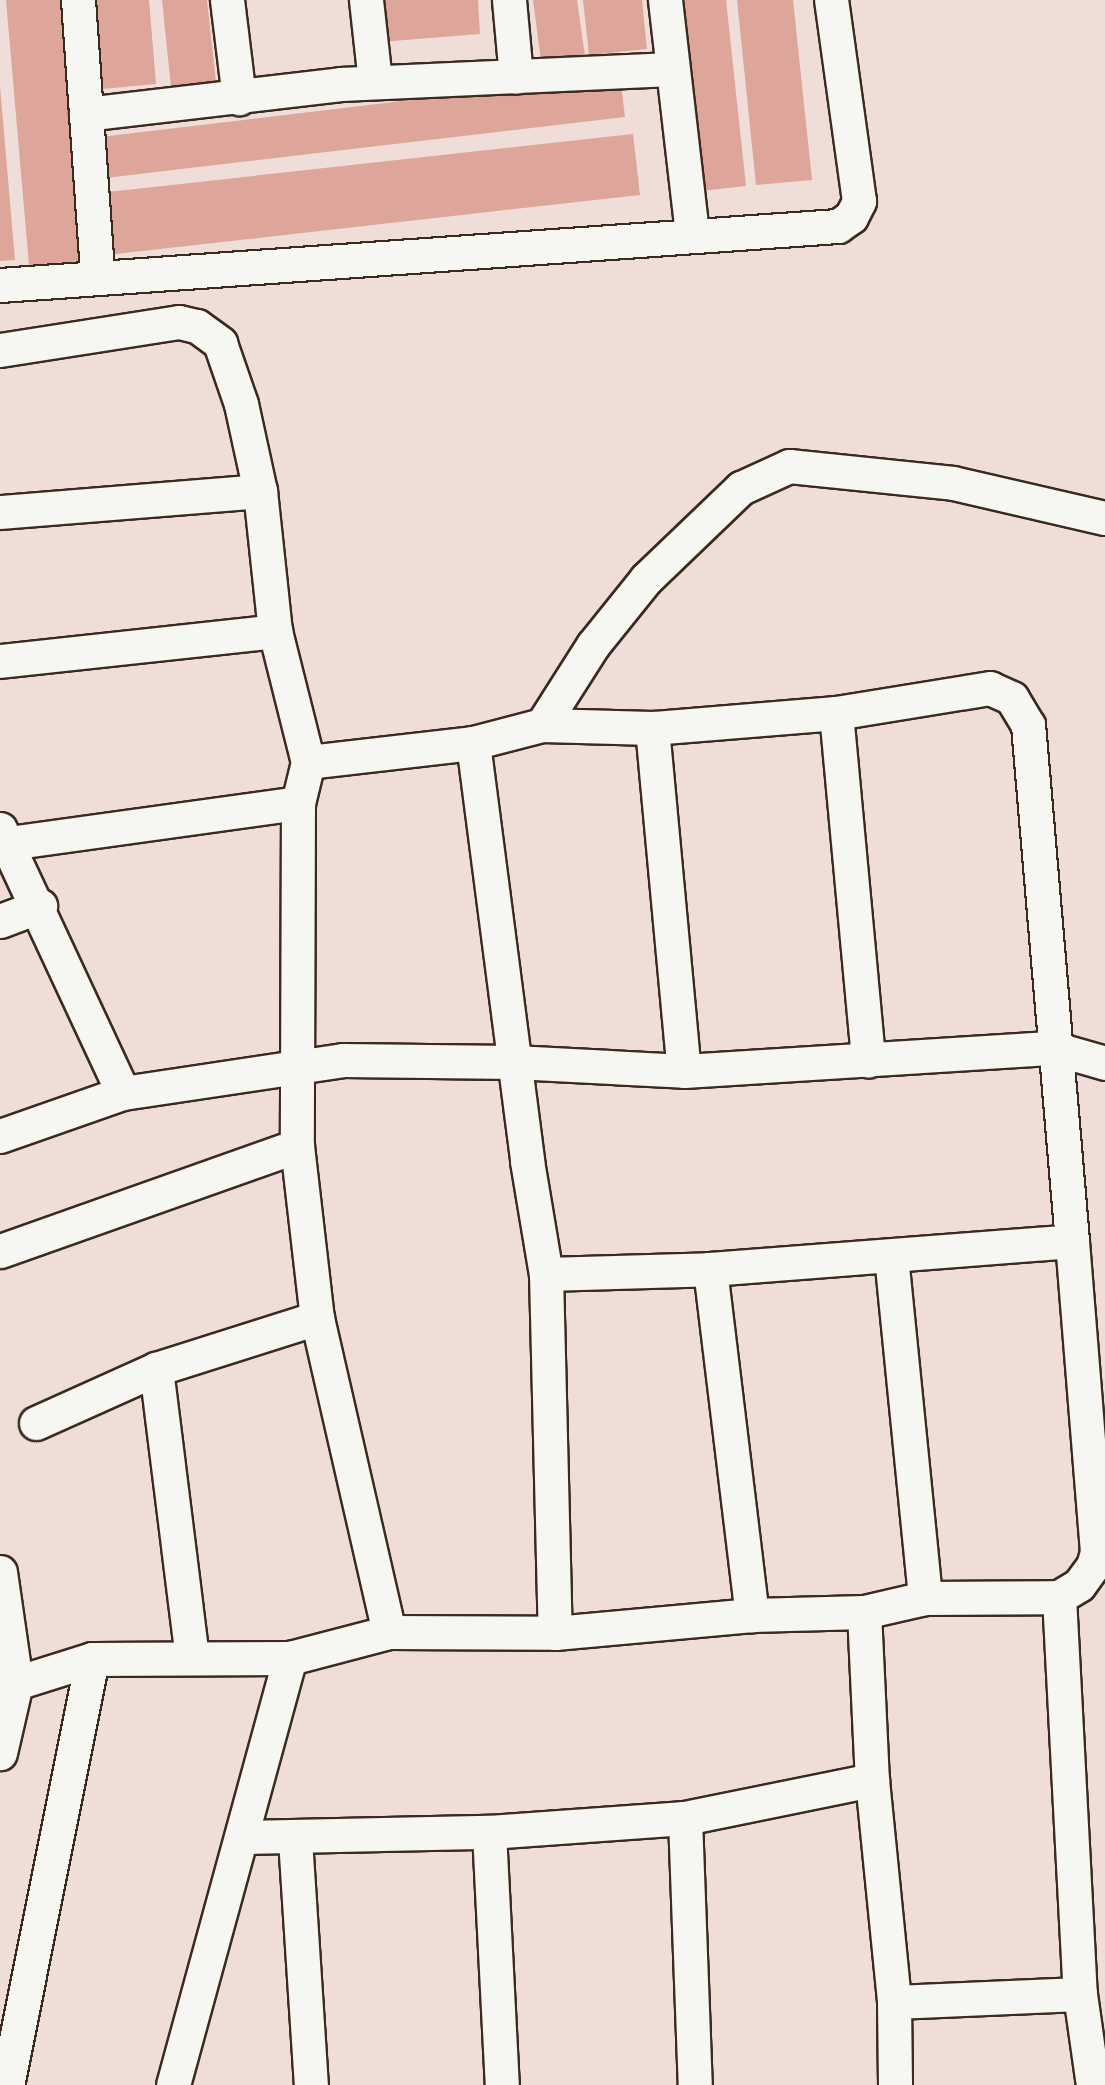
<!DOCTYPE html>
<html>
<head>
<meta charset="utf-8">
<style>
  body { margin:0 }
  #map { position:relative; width:1105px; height:2085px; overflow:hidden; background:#efded8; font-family:Sriracha,sans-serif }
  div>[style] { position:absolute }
  .building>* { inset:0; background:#dea59a }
  .roads { filter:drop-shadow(2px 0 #3b2a1e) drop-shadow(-2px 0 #3b2a1e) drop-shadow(0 2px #3b2a1e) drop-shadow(0 -2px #3b2a1e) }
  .street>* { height:33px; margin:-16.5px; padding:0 16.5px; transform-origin:16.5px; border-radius:16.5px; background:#f6f6f2 }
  span { translate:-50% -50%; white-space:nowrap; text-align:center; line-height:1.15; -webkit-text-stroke:5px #f6f6f2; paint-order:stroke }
</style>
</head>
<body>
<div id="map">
  <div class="building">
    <i style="clip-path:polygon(6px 0,61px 0,83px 261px,29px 265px)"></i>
    <i style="clip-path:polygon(94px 0,149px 0,156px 84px,102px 89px)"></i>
    <i style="clip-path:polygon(162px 0,207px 0,216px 82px,171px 87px)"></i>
    <i style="clip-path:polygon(376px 0,478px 0,480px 34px,380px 42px)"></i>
    <i style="clip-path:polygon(533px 0,577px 0,585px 56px,541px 61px)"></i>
    <i style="clip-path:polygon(583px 0,642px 0,647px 49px,589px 55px)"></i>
    <i style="clip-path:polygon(680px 0,726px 0,746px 186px,701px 191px)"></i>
    <i style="clip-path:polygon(737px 0,793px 0,812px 180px,756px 185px)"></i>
    <i style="clip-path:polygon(620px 75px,625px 117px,105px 178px,100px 137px)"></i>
    <i style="clip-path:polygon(0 86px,15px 260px,0 261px)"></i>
    <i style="clip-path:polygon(633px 134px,640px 195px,115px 254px,108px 192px)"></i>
  </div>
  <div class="roads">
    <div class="street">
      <i style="left:78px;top:0;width:276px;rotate:86deg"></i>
      <i style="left:227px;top:0;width:99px;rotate:83deg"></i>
      <i style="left:366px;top:0;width:82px;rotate:83.7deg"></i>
      <i style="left:509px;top:0;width:77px;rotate:84.8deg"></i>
      <i style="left:665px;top:0;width:235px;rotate:83.4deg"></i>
      <i style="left:86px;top:114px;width:257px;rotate:-6.7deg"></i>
      <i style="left:341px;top:84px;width:331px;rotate:-2.6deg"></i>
      <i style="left:0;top:285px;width:840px;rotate:-4.03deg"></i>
      <i style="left:838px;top:226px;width:16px;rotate:-35deg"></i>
      <i style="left:851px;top:217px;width:18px;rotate:-63deg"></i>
      <i style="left:859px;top:201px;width:203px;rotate:-97.9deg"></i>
      <i style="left:0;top:350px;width:181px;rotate:-8.9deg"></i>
      <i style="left:179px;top:322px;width:18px;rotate:13deg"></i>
      <i style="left:197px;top:326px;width:29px;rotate:36deg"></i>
      <i style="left:220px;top:343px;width:65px;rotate:71deg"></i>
      <i style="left:241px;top:404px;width:89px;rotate:77.7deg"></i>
      <i style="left:260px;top:491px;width:141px;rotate:83.9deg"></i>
      <i style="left:275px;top:631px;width:135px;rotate:75.9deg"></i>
      <i style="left:308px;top:762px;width:42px;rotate:103.7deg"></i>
      <i style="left:298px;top:803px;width:293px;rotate:172.1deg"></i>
      <i style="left:0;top:512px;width:261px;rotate:-4.6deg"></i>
      <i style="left:0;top:661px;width:277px;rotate:-6.2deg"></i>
      <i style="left:836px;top:713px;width:349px;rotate:84.7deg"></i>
      <i style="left:542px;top:725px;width:95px;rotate:-57.5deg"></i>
      <i style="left:593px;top:645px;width:85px;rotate:-51.2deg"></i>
      <i style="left:646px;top:579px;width:132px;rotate:-43.8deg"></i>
      <i style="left:741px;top:488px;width:53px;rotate:-24.6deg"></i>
      <i style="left:789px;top:466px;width:165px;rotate:5.9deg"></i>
      <i style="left:953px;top:483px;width:156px;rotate:13deg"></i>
      <i style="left:652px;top:728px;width:344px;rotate:84.7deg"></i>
      <i style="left:473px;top:743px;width:421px;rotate:82.6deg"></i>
      <i style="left:527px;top:1161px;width:115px;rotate:80.5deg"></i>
      <i style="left:546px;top:1274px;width:359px;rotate:88.6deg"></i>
      <i style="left:298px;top:803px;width:343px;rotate:90.2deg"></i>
      <i style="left:297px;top:1146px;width:173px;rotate:83.4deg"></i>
      <i style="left:317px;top:1318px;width:322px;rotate:77.1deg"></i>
      <i style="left:0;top:829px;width:291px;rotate:65deg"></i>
      <i style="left:0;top:921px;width:43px;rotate:-20.6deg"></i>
      <i style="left:0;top:1136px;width:130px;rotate:-19.3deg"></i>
      <i style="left:123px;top:1093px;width:222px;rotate:-8.5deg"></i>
      <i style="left:343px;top:1060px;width:171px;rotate:0.7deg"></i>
      <i style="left:514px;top:1062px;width:170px;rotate:3deg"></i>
      <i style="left:684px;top:1071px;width:370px;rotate:-3.6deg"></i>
      <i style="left:1053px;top:1048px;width:54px;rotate:16.1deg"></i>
      <i style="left:0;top:1251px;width:315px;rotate:-19.5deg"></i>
      <i style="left:891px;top:1256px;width:344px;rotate:84.3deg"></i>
      <i style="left:710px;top:1269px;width:349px;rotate:83.1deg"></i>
      <i style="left:546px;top:1274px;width:164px;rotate:-1.7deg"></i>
      <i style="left:710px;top:1269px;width:363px;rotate:-4.4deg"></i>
      <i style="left:156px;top:1369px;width:291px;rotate:82.9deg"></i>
      <i style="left:36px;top:1423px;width:132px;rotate:-24.2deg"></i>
      <i style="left:156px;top:1369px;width:169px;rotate:-17.6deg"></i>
      <i style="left:0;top:1572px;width:112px;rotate:81.8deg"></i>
      <i style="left:16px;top:1683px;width:72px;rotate:102.9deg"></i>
      <i style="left:1059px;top:1597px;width:398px;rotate:87deg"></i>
      <i style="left:1080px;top:1994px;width:92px;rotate:81.9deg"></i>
      <i style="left:864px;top:1612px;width:168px;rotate:87.3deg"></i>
      <i style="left:872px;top:1780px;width:223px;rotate:84.3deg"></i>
      <i style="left:894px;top:2002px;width:83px;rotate:89.3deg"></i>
      <i style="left:16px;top:1683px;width:80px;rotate:-17.5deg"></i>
      <i style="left:92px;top:1659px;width:198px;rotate:-0.3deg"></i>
      <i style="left:290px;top:1658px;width:102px;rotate:-14.7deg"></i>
      <i style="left:389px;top:1632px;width:166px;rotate:0.3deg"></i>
      <i style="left:555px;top:1633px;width:198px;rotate:-5.2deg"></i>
      <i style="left:752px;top:1615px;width:112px;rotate:-1.5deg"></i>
      <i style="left:864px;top:1612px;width:63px;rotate:-12.9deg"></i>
      <i style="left:925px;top:1598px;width:134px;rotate:-0.4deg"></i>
      <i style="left:1059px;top:1597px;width:23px;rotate:-31deg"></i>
      <i style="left:1079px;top:1585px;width:24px;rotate:-54deg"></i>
      <i style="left:1093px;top:1566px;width:15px;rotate:-74deg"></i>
      <i style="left:1097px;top:1552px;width:312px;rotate:-94.6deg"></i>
      <i style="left:1072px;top:1241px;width:518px;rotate:-94.87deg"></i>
      <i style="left:1028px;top:725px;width:31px;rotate:-121deg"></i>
      <i style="left:1012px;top:698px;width:24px;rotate:-156deg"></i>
      <i style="left:990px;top:688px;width:156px;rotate:170.8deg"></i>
      <i style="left:836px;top:713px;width:185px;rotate:175.3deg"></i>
      <i style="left:652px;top:728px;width:110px;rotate:-178.4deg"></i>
      <i style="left:542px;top:725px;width:71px;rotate:165.4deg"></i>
      <i style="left:473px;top:743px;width:166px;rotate:173.4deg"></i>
      <i style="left:685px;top:1818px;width:267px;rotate:87.9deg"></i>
      <i style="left:489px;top:1832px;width:253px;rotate:87.1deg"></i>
      <i style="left:244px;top:1837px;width:245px;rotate:-1.2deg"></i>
      <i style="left:489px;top:1832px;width:196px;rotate:-4.1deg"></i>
      <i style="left:685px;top:1818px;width:191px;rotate:-11.5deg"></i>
      <i style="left:295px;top:1839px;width:247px;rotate:86.3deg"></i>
      <i style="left:894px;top:2002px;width:186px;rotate:-2.5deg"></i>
      <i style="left:7px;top:2085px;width:434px;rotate:-78.7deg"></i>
      <i style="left:173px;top:2085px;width:443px;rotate:-74.7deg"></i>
    </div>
  </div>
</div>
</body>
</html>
